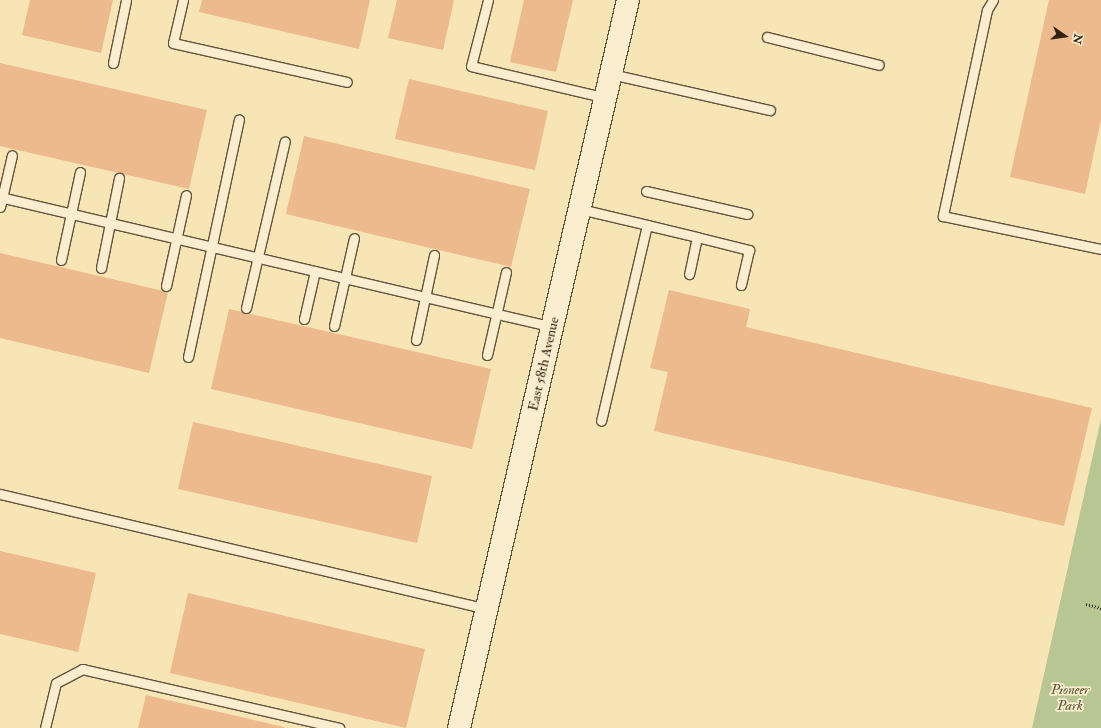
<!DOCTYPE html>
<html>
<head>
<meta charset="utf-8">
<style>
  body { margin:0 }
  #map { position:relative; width:1101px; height:728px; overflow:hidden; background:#f7e5b5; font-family:"IM FELL Double Pica",serif }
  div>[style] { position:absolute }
  .green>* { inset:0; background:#b7c692 }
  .building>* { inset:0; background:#ecba8d }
  .path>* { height:2.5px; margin-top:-1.25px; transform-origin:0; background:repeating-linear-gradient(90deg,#312212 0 1px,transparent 0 3px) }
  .roads { filter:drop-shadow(1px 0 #62533b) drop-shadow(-1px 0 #62533b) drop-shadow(0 1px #62533b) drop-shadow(0 -1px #62533b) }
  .service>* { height:9px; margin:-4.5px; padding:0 4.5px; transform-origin:4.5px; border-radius:4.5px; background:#faeecf }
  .tertiary>* { height:22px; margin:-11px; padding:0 11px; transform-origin:11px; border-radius:11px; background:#faeecf }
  span { translate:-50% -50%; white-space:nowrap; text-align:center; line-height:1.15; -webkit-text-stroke:3.5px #faeecf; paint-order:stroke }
  .street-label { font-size:14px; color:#312212 }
  .park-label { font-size:14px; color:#595338; font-style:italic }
  .north { position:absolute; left:1045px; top:16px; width:40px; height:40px; -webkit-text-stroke:3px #faeecf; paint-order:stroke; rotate:103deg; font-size:11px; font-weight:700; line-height:16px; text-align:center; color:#312212 }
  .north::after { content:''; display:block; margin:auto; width:14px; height:18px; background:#312212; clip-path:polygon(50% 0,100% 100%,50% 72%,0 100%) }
</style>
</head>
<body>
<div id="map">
  <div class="green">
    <i style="clip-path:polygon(1101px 419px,1101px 728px,1032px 728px)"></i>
  </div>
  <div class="building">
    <i style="clip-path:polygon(30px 0,113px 0,101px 53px,22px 35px)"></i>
    <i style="clip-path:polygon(202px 0,370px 0,359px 49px,199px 12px)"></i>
    <i style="clip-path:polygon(397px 0,454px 0,443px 50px,388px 38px)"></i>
    <i style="clip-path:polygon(524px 0,573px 0,556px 72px,510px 62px)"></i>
    <i style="clip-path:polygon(1049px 0,1101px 0,1101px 120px,1085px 194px,1010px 177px)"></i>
    <i style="clip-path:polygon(0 63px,207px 110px,189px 189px,0 146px)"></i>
    <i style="clip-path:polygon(409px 79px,548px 111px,535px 170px,395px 139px)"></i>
    <i style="clip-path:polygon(304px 136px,530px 189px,511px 267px,286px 214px)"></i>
    <i style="clip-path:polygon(0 253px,168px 292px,149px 373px,0 338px)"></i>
    <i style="clip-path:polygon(669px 290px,750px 309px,746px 327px,1092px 408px,1064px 526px,654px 431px,668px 372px,650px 368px)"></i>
    <i style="clip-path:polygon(229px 309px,491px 369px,472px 449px,211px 389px)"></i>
    <i style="clip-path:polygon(193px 422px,432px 476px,417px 543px,178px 489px)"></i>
    <i style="clip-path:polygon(0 551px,96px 573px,78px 652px,0 634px)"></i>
    <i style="clip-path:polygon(188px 593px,425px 649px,406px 728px,170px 673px)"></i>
    <i style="clip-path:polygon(146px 695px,284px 727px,284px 728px,138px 728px)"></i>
  </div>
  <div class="path">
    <i style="left:1086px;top:604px;width:16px;rotate:15deg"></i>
  </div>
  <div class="roads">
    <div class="service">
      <i style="left:183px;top:0;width:44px;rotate:103.1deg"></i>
      <i style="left:173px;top:43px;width:178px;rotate:12.6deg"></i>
      <i style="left:488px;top:0;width:68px;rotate:104.4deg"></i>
      <i style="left:471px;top:66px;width:139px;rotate:13.3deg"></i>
      <i style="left:993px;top:0;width:12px;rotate:121deg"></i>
      <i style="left:987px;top:10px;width:211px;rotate:102.1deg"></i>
      <i style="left:943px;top:216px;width:161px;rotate:11.8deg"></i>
      <i style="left:767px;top:37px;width:115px;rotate:14deg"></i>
      <i style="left:113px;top:63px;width:64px;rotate:-78.3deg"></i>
      <i style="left:611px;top:74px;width:163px;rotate:12.8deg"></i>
      <i style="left:646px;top:191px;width:104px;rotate:12.8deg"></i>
      <i style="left:0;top:197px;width:568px;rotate:13.23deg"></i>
      <i style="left:0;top:207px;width:53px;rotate:-77deg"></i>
      <i style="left:580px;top:209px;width:69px;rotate:13.4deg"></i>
      <i style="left:647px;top:225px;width:201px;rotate:103.2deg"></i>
      <i style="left:647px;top:225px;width:51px;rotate:13.5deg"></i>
      <i style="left:697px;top:237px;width:38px;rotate:102deg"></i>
      <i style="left:697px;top:237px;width:54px;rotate:14deg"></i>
      <i style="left:749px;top:250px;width:36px;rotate:103deg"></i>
      <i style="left:61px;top:260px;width:90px;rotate:-77.8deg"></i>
      <i style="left:101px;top:268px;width:92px;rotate:-78.7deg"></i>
      <i style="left:166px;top:286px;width:93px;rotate:-77.6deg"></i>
      <i style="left:246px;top:308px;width:171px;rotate:-76.9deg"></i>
      <i style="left:304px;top:319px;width:49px;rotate:-77.1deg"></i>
      <i style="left:334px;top:326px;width:90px;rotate:-77.2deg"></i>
      <i style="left:416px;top:340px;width:87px;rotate:-78deg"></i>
      <i style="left:487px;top:355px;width:85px;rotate:-77.1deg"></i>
      <i style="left:188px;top:357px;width:243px;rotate:-77.9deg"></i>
      <i style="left:0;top:494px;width:500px;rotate:13.29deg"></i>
      <i style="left:45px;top:728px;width:46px;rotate:-76.3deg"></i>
      <i style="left:56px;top:683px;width:30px;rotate:-28deg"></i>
      <i style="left:82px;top:669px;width:264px;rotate:12.9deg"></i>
    </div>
    <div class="tertiary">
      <i style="left:459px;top:728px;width:747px;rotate:-76.93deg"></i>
    </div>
  </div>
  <div class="street-label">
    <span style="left:544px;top:364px;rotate:-77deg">East 58th Avenue</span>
  </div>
  <div class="park-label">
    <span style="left:1070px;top:698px">Pioneer<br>Park</span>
  </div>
  <div class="north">N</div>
</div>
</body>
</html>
